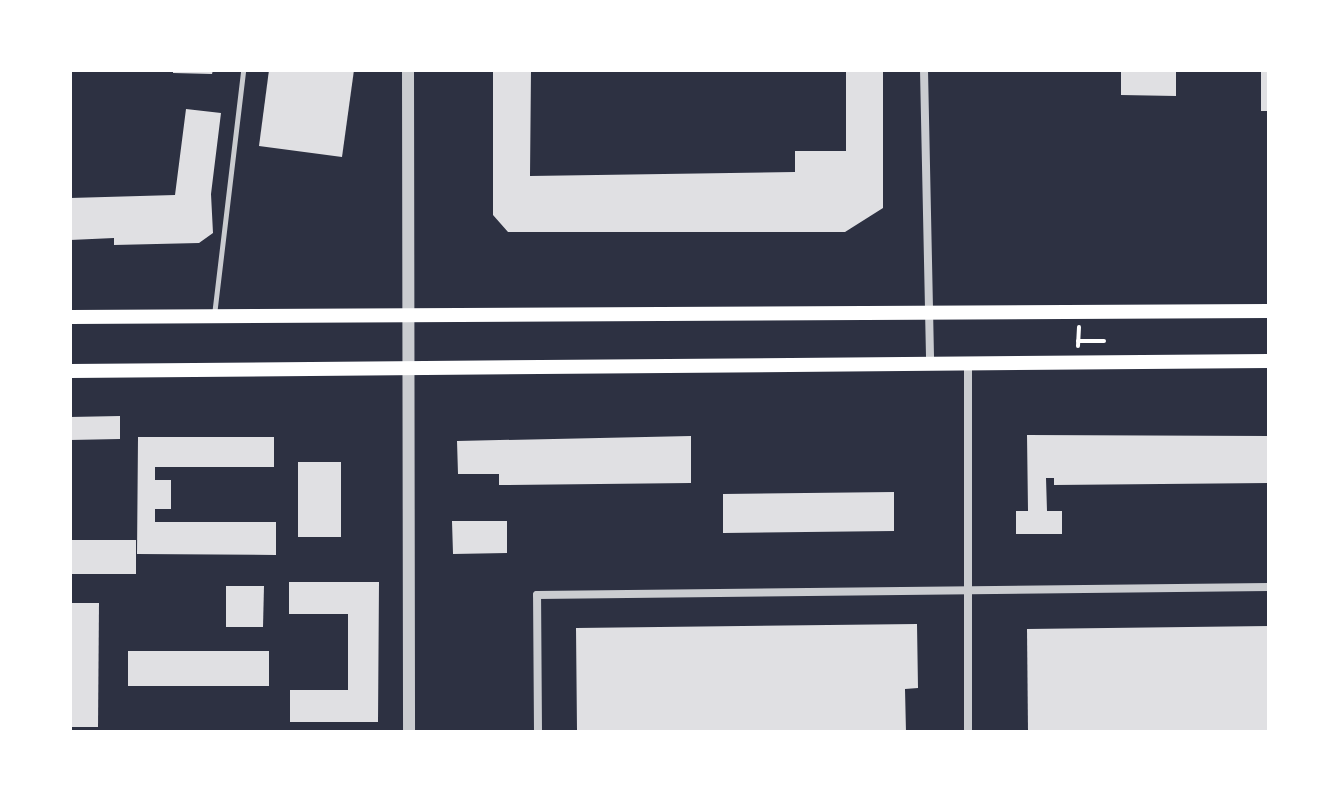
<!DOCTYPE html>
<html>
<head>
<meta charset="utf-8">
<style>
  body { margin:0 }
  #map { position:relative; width:1339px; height:802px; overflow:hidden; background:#2d3142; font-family:Cabin,sans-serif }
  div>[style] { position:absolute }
  .building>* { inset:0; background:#e0e0e3 }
  .path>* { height:4px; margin:-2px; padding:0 2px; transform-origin:2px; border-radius:2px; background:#fff }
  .service>* { height:5px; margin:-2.5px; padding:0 2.5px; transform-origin:2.5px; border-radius:2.5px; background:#caccd0 }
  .minor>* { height:8px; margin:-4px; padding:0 4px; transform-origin:4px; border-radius:4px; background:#caccd0 }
  .tertiary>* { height:12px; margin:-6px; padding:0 6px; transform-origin:6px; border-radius:6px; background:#caccd0 }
  .secondary>* { height:14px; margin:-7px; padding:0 7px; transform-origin:7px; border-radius:7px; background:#fff }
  span { translate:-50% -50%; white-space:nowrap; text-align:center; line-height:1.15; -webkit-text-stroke:7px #fff; paint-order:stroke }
  .frame { position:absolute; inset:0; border:72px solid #fff; pointer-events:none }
</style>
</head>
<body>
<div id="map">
  <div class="building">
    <i style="clip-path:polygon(173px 70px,213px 70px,212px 74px,173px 73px)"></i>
    <i style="clip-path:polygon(269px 70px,354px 70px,342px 157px,259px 146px)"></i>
    <i style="clip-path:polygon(493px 70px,531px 70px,530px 176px,795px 172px,795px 151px,846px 151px,846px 70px,883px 70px,883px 208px,845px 232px,508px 232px,493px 215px)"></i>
    <i style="clip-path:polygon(1121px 70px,1176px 70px,1176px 96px,1121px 95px)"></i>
    <i style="clip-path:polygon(1261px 70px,1269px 70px,1269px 111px,1261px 111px)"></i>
    <i style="clip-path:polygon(186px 109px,221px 113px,211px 194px,213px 233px,199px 243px,114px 245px,114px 238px,70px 240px,70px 198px,175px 195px)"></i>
    <i style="clip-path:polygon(120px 416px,120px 439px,70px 440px,70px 417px)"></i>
    <i style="clip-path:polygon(1027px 435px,1269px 436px,1269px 483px,1054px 485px,1054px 478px,1046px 478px,1047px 511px,1062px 511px,1062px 534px,1016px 534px,1016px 511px,1028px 511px)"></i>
    <i style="clip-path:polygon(691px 436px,691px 483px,499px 485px,499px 474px,458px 474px,457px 441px)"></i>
    <i style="clip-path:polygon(138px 437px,274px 437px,274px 467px,155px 467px,155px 480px,171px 480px,171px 509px,155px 509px,155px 522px,276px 522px,276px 555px,137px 554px)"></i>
    <i style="clip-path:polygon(298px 462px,341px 462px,341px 537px,298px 537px)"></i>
    <i style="clip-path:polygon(894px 492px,894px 531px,723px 533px,723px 494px)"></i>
    <i style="clip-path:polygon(452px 521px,507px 521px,507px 553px,453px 554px)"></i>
    <i style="clip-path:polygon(70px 540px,136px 540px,136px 574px,70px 574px)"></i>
    <i style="clip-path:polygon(289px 582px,379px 582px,378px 722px,290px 722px,290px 690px,348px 690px,348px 614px,289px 614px)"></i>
    <i style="clip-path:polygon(226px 586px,264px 586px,263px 627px,226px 627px)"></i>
    <i style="clip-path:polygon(70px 603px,99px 603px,98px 727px,70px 727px)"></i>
    <i style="clip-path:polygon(917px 624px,918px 688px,905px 689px,906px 732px,577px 732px,576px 628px)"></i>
    <i style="clip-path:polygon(1269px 626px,1269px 732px,1028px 732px,1027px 629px)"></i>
    <i style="clip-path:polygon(128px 651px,269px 651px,269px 686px,128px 686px)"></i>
  </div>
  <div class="path">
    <i style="left:1078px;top:341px;width:26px"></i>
    <i style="left:1078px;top:346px;width:19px;rotate:-87deg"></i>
  </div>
  <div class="service">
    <i style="left:214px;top:315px;width:247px;rotate:-83.2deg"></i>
  </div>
  <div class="minor">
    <i style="left:924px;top:70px;width:294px;rotate:88.8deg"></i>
    <i style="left:968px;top:363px;width:369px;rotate:90deg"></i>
    <i style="left:538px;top:732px;width:137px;rotate:-90.4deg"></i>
    <i style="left:537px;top:595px;width:732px;rotate:-0.63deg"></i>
  </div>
  <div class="tertiary">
    <i style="left:408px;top:70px;width:662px;rotate:89.91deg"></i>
  </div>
  <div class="secondary">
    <i style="left:70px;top:317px;width:1199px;rotate:-0.29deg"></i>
    <i style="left:70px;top:371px;width:1199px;rotate:-0.48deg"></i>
  </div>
  <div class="frame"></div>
</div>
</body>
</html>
